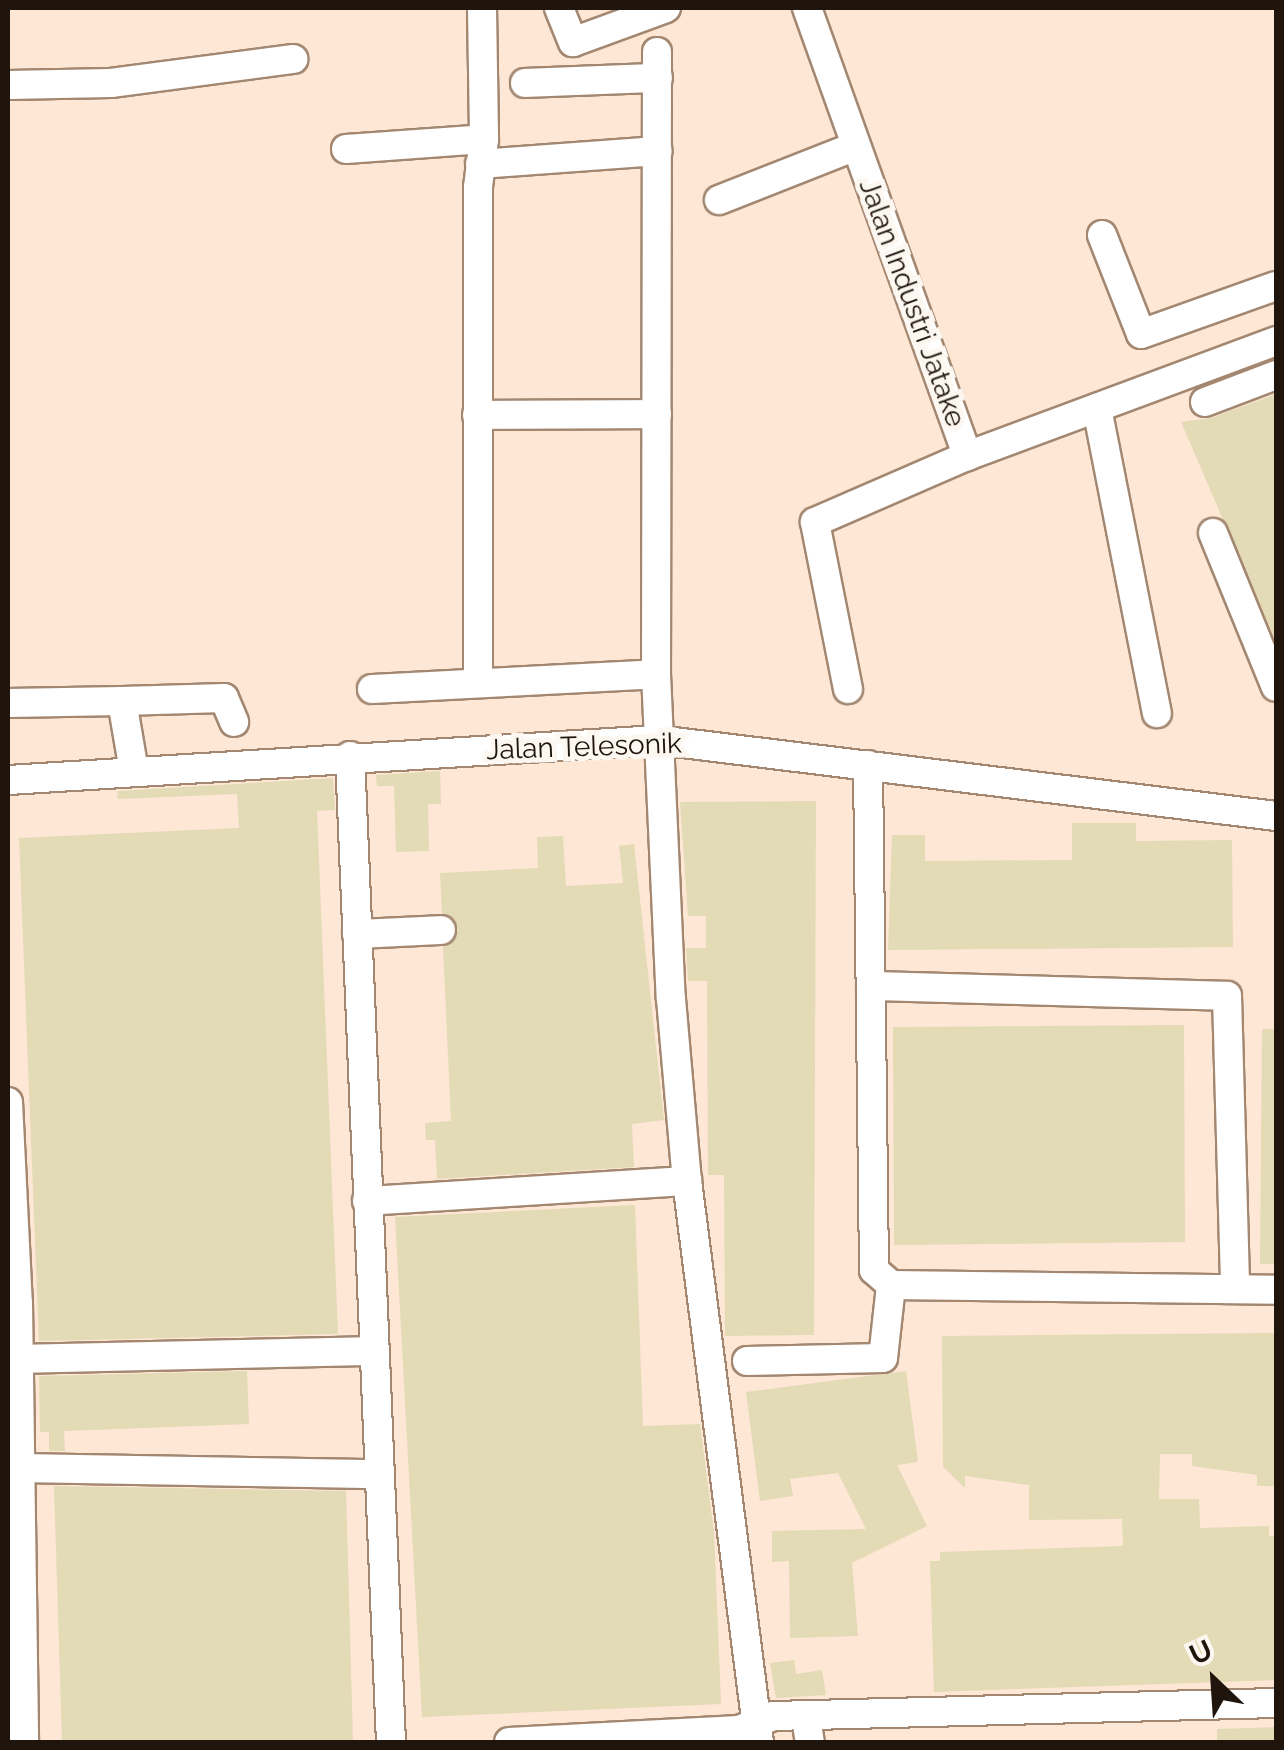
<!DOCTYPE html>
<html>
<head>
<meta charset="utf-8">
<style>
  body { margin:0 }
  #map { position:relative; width:1284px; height:1750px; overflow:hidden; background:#fdf7f2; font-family:Raleway,sans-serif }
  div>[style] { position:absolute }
  .built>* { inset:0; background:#fee7d5 }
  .building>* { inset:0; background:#e3dab6 }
  .roads { filter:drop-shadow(2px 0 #a38770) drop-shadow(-2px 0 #a38770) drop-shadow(0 2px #a38770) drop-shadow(0 -2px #a38770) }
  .minor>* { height:28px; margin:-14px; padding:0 14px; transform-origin:14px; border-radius:14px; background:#fff }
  span { translate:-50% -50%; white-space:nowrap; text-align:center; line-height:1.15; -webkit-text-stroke:10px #fdf7f2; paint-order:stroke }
  .street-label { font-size:28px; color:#20150d }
  .frame { position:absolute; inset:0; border:10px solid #20150d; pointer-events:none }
  .north { position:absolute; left:1164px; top:1630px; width:100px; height:100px; -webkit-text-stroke:8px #fdf7f2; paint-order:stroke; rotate:335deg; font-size:28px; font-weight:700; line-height:40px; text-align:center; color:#20150d }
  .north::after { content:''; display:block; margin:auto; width:35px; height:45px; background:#20150d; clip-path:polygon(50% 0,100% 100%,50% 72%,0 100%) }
</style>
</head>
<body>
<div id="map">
  <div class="built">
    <i style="clip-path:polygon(8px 8px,1276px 8px,1276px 1742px,8px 1742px)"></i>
  </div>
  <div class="building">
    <i style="clip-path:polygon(1276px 394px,1276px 642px,1181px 422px,1211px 418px)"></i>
    <i style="clip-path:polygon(440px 771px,441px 804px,428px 804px,429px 851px,396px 852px,394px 786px,377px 786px,376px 775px)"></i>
    <i style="clip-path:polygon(333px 778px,335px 810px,317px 811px,338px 1334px,39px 1341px,19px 838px,239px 828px,237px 794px,118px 799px,117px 791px)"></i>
    <i style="clip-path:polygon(816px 801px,814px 1335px,725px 1336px,724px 1175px,708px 1175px,707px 981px,688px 981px,686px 948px,706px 948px,706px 916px,688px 916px,680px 802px)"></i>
    <i style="clip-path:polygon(1072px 823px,1136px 823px,1136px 841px,1232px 840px,1233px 947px,888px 950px,892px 835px,925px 835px,925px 861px,1072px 860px)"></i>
    <i style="clip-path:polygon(563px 836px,566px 886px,623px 883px,619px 846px,634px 844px,664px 1120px,632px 1124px,634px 1167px,437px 1179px,435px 1140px,426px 1140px,425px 1123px,451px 1121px,443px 947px,458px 930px,442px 913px,440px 873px,538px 868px,537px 837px)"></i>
    <i style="clip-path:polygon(1184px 1025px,1185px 1242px,894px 1245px,893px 1027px)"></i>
    <i style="clip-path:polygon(1262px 1029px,1276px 1029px,1276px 1264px,1260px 1264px)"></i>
    <i style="clip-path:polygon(635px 1205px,643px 1426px,700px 1424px,714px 1532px,721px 1704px,422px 1717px,395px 1217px)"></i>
    <i style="clip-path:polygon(1276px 1333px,1276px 1486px,1257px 1486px,1257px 1475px,1192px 1466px,1192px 1454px,1160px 1454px,1159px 1499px,1199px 1499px,1200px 1528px,1269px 1526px,1269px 1536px,1276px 1536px,1276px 1680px,934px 1692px,930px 1561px,940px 1561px,940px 1552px,1123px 1546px,1122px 1519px,1029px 1520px,1029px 1485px,965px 1476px,965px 1488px,943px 1467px,942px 1336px)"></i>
    <i style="clip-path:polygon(247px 1371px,249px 1424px,64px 1431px,65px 1451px,49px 1451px,49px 1432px,40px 1432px,39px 1376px)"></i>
    <i style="clip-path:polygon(906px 1371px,918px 1462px,897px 1465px,927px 1526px,852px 1563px,858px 1636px,790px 1638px,789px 1561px,772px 1562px,772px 1531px,866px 1529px,838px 1473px,790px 1479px,793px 1496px,760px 1501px,746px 1392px)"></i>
    <i style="clip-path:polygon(54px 1486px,346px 1491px,353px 1742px,62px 1742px)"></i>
    <i style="clip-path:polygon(794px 1660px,796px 1674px,822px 1670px,826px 1695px,776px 1698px,770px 1663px)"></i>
    <i style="clip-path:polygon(1276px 1727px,1276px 1742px,1217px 1742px,1217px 1729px)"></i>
  </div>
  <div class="roads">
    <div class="minor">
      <i style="left:482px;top:8px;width:131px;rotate:89.1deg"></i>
      <i style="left:559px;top:8px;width:37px;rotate:68deg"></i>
      <i style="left:573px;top:42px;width:99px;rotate:-20.1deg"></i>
      <i style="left:807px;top:8px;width:476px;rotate:70.3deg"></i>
      <i style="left:967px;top:456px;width:330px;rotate:-20.4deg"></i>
      <i style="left:657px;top:52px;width:622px;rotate:90.09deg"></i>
      <i style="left:656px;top:674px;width:325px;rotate:87.4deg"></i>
      <i style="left:671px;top:999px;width:183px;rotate:85deg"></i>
      <i style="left:687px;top:1181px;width:566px;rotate:82.69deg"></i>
      <i style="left:525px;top:83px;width:133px;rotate:-2.2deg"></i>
      <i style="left:8px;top:85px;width:103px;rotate:-1.1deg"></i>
      <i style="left:111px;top:83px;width:184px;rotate:-7.5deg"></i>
      <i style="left:346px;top:149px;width:138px;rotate:-4.1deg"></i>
      <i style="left:484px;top:139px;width:48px;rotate:97.1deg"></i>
      <i style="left:478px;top:187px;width:495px;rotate:90deg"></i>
      <i style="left:480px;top:164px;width:178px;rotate:-4.2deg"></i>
      <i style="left:719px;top:200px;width:147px;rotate:-21.5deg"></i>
      <i style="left:1102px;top:235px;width:106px;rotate:68.5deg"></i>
      <i style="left:1141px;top:334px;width:143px;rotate:-19.6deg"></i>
      <i style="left:1205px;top:402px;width:76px;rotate:-20.8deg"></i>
      <i style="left:1097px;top:408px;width:311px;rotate:78.9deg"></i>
      <i style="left:477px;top:415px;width:180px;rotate:-0.3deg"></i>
      <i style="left:1213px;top:533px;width:166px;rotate:67.8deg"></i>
      <i style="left:372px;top:689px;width:284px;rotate:-3deg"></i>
      <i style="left:848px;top:689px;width:170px;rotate:-101.2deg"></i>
      <i style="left:815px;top:522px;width:166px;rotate:-23.5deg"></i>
      <i style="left:122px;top:701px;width:102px;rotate:-1.7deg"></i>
      <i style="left:224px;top:698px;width:26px;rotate:67deg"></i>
      <i style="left:8px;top:703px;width:114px;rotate:-1deg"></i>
      <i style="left:122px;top:701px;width:71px;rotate:80.3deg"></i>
      <i style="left:350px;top:756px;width:987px;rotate:87.62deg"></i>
      <i style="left:868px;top:765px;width:505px;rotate:89.32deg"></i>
      <i style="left:874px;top:1270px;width:23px;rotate:41deg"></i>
      <i style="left:891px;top:1285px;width:385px;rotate:0.7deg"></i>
      <i style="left:8px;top:780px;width:651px;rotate:-3.52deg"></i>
      <i style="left:658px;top:740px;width:623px;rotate:7.01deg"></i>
      <i style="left:357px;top:934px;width:84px;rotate:-2.7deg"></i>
      <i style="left:871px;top:986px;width:356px;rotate:1.6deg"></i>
      <i style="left:1227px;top:996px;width:291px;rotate:88.4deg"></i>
      <i style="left:8px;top:1102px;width:201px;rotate:87.2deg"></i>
      <i style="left:18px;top:1303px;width:439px;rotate:89.2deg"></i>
      <i style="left:367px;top:1201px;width:321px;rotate:-3.6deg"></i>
      <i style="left:19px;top:1359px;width:355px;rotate:-1.3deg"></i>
      <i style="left:747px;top:1361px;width:136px;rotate:-1.3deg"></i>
      <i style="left:883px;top:1358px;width:73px;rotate:-83.7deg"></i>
      <i style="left:20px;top:1468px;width:360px;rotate:1deg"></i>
      <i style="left:806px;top:1718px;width:24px;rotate:81deg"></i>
      <i style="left:509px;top:1742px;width:230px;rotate:-3deg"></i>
      <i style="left:739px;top:1730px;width:37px;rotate:-22deg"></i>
      <i style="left:773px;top:1716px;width:503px;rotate:-1.48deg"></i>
    </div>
  </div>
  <div class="street-label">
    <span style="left:912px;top:303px;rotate:70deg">Jalan Industri Jatake</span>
    <span style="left:584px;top:747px;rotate:-2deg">Jalan Telesonik</span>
  </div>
  <div class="frame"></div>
  <div class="north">U</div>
</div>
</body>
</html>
